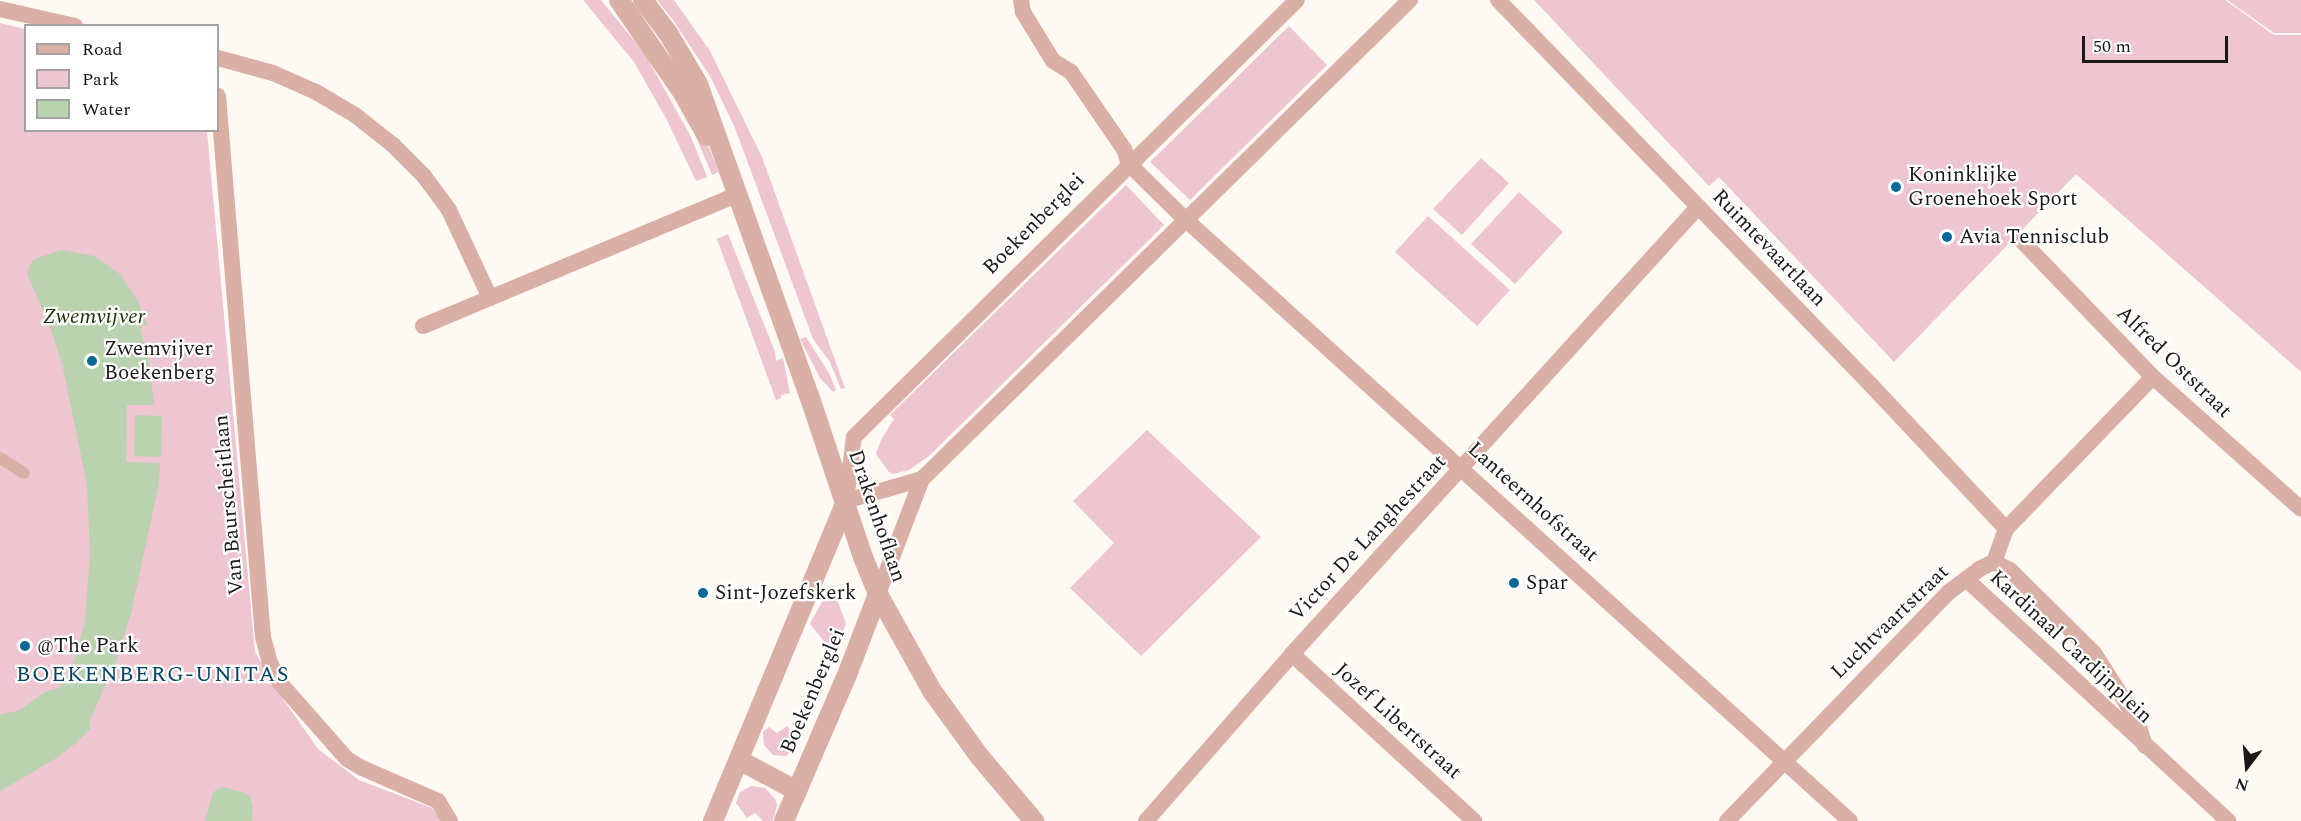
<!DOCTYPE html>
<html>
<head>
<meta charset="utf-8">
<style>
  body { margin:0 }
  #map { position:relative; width:2301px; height:821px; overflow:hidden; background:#fff9f4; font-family:Spectral,serif }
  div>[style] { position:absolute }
  .green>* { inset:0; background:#edc6d1 }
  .water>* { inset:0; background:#bad2af }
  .pedestrian>* { height:12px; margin:-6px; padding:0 6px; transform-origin:6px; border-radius:6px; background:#dab0a6 }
  .minor>* { height:16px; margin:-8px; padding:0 8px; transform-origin:8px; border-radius:8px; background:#dab0a6 }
  .tertiary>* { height:20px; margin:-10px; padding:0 10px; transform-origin:10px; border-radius:10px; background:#dab0a6 }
  .dots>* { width:16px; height:16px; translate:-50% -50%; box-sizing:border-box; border:3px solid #fff; border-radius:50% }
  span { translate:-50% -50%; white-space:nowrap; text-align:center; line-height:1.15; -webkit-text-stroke:4.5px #fff; paint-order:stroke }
  .poi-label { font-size:21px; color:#1b1917 }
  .left { translate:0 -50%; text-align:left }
  .street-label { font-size:21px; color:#1b1917 }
  .water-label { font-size:22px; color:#153402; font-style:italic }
  .neighbourhood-label { font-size:22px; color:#034363; letter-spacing:1.5px }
  .legend { position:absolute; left:24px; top:24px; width:195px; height:108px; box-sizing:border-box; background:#fff; border:2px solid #a4a3a2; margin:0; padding:8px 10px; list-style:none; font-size:18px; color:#1b1917 }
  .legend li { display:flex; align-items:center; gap:12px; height:30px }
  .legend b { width:30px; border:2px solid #a4a3a2 }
  .north { position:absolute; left:2217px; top:737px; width:60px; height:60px; -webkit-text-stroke:4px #fff; paint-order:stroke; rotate:196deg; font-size:16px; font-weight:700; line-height:24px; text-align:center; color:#1b1917 }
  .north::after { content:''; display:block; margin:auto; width:21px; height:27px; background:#1b1917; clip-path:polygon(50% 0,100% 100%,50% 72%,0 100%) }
  .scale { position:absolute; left:2082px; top:36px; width:146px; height:27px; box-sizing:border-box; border:3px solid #1b1917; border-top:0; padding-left:8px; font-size:18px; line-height:21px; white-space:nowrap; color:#1b1917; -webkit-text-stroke:4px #fff; paint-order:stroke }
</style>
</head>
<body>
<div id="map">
  <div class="green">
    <i style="clip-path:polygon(583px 0,601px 0,645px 54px,691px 137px,707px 177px,696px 181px,667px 120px,634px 62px)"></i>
    <i style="clip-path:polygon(657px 0,674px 0,710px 51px,762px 157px,845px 388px,841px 389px,830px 362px,813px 339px,735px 128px,710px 76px,673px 20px)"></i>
    <i style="clip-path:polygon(1534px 0,2225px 0,2274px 35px,2301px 35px,2301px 372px,2076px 174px,1894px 362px,1719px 177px,1709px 186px)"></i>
    <i style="clip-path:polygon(2227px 0,2301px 0,2301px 33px,2274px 33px)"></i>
    <i style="clip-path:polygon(0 23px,25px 29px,26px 130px,207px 131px,255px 652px,279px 693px,318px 749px,359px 780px,432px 808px,442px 821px,0 821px)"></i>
    <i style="clip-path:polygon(1289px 26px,1327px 65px,1190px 200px,1150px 162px)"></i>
    <i style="clip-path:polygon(688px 118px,707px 143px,719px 172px,712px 175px)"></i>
    <i style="clip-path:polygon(1481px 158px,1509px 183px,1462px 235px,1433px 209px)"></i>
    <i style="clip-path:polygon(1126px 185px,1164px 225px,929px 456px,909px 470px,893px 474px,889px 472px,876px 454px,881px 440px,894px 419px,890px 415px)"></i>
    <i style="clip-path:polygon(1519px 192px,1563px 232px,1515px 284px,1471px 244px)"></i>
    <i style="clip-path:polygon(1428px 216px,1510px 290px,1477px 326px,1395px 252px)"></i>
    <i style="clip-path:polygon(728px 234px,775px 352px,776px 361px,783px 358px,790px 393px,781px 395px,781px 398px,776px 400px,717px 239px)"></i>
    <i style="clip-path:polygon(806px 337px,829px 373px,836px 390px,833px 392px,820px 378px,800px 339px)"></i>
    <i style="clip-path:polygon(1147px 430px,1261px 537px,1141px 656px,1070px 588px,1114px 543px,1073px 501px)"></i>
    <i style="clip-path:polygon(831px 585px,846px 623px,835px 655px,810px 624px)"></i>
    <i style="clip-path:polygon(787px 726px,798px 743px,797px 746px,786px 756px,773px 755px,764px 745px,763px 732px,769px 727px,777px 733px)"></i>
    <i style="clip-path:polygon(751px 786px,765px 788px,775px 799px,777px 805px,773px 821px,763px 821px,755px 813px,747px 818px,736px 803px,740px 792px)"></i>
  </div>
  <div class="water">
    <i style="clip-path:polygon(62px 250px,94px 256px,109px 266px,120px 274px,138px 301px,147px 325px,140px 327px,149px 360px,154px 405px,127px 405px,126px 462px,160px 463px,159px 483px,131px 614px,116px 662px,90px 720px,90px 729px,76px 743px,55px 759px,0 791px,0 715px,20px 710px,45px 692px,59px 688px,73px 664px,85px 622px,90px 554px,87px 484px,62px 364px,50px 327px,27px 274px,29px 266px,34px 259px)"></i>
    <i style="clip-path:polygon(135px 415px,162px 416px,161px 457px,134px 456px)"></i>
    <i style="clip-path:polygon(223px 787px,242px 792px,250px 796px,253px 807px,252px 821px,205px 821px,213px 792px)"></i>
  </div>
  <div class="pedestrian">
    <i style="left:0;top:458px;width:28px;rotate:32deg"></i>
  </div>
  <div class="minor">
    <i style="left:1021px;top:0;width:12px;rotate:81deg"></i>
    <i style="left:1023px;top:12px;width:57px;rotate:58.5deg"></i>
    <i style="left:1053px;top:61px;width:21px;rotate:31deg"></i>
    <i style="left:1071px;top:72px;width:93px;rotate:55.5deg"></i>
    <i style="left:1124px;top:149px;width:16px;rotate:72deg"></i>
    <i style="left:1129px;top:164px;width:78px;rotate:44.5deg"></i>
    <i style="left:1185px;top:219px;width:897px;rotate:42.15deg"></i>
    <i style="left:1498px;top:0;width:536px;rotate:45.91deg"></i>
    <i style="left:1871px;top:385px;width:197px;rotate:46.8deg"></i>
    <i style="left:0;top:9px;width:77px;rotate:12.8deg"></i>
    <i style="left:218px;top:58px;width:57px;rotate:15.3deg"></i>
    <i style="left:273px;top:73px;width:47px;rotate:23.8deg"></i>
    <i style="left:316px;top:92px;width:45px;rotate:30.5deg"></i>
    <i style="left:355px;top:115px;width:48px;rotate:38.3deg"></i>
    <i style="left:393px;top:145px;width:44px;rotate:45deg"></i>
    <i style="left:424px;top:176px;width:42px;rotate:53.7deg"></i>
    <i style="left:449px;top:210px;width:97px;rotate:65deg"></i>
    <i style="left:218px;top:96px;width:543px;rotate:85.25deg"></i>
    <i style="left:263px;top:637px;width:27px;rotate:75deg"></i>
    <i style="left:270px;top:663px;width:22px;rotate:63deg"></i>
    <i style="left:280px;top:683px;width:101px;rotate:48.6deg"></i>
    <i style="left:347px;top:759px;width:17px;rotate:31deg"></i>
    <i style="left:362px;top:768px;width:83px;rotate:23.5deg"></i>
    <i style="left:438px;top:801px;width:23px;rotate:59deg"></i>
    <i style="left:2021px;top:240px;width:190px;rotate:46.1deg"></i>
    <i style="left:2153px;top:377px;width:198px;rotate:41.7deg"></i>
    <i style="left:423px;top:326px;width:342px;rotate:-22.7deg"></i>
    <i style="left:922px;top:479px;width:79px;rotate:163.9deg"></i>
    <i style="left:846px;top:501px;width:64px;rotate:-82.9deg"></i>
    <i style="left:854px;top:437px;width:622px;rotate:-44.61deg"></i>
    <i style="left:1994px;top:562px;width:18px;rotate:27deg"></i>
    <i style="left:2010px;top:570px;width:118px;rotate:44.7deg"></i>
    <i style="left:2094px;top:653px;width:80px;rotate:57.3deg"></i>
    <i style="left:2137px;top:720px;width:27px;rotate:73deg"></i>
    <i style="left:1966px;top:579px;width:357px;rotate:42.7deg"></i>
    <i style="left:878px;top:594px;width:123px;rotate:-69.1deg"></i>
    <i style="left:922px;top:479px;width:684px;rotate:-44.47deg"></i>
    <i style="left:1292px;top:654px;width:247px;rotate:42.5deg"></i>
    <i style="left:1146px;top:821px;width:222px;rotate:-48.8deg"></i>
    <i style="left:1292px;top:654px;width:604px;rotate:-47.75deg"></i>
    <i style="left:1727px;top:821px;width:319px;rotate:-45.9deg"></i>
    <i style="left:1949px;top:592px;width:38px;rotate:-37deg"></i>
    <i style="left:1979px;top:569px;width:17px;rotate:-25deg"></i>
    <i style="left:1994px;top:562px;width:35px;rotate:-70deg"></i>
    <i style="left:2006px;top:529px;width:211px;rotate:-46deg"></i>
  </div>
  <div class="tertiary">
    <i style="left:619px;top:0;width:113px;rotate:55.5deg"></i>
    <i style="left:683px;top:93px;width:49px;rotate:60.8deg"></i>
    <i style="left:643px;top:0;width:41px;rotate:52.9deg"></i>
    <i style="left:668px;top:33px;width:59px;rotate:59.5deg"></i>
    <i style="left:698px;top:84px;width:330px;rotate:70.4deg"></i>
    <i style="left:809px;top:395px;width:171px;rotate:71.6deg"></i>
    <i style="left:863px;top:557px;width:40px;rotate:68deg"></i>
    <i style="left:878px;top:594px;width:111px;rotate:60.9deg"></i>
    <i style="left:932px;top:691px;width:82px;rotate:54deg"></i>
    <i style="left:980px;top:757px;width:84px;rotate:49.8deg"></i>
    <i style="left:739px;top:760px;width:66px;rotate:28.1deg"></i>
    <i style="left:713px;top:821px;width:347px;rotate:-67.4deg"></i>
    <i style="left:784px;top:821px;width:159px;rotate:-66.7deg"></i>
    <i style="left:847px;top:675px;width:87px;rotate:-69.1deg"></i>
  </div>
  <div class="dots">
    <i style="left:1896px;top:187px;background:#096897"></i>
    <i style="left:1947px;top:237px;background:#096897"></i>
    <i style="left:92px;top:361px;background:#096897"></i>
    <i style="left:1514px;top:583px;background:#096897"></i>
    <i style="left:703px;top:593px;background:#096897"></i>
    <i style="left:25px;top:646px;background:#096897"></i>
  </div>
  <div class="poi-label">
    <span class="left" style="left:1908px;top:187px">Koninklijke<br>Groenehoek Sport</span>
    <span class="left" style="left:1959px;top:237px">Avia Tennisclub</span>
    <span class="left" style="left:104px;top:361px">Zwemvijver<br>Boekenberg</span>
    <span class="left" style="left:1526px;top:583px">Spar</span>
    <span class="left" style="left:715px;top:593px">Sint-Jozefskerk</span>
    <span class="left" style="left:37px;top:646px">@The Park</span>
  </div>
  <div class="street-label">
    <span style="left:1034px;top:224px;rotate:-45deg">Boekenberglei</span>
    <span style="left:1769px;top:248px;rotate:46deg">Ruimtevaartlaan</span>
    <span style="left:2174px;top:362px;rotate:44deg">Alfred Oststraat</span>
    <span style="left:1533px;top:502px;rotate:42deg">Lanteernhofstraat</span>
    <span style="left:229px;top:505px;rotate:-95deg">Van Baurscheitlaan</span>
    <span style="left:877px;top:516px;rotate:71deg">Drakenhoflaan</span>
    <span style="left:1368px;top:538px;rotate:-47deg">Victor De Langhestraat</span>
    <span style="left:1890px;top:622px;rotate:-44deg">Luchtvaartstraat</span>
    <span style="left:2071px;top:647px;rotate:43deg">Kardinaal Cardijnplein</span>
    <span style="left:813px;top:691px;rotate:-67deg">Boekenberglei</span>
    <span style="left:1398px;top:721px;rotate:42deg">Jozef Libertstraat</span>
  </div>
  <div class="water-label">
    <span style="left:94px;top:317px">Zwemvijver</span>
  </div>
  <div class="neighbourhood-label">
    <span style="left:153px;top:675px">BOEKENBERG-UNITAS</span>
  </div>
  <ul class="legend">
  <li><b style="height:8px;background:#dab0a6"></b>Road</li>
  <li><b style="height:16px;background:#edc6d1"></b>Park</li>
  <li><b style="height:16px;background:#bad2af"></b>Water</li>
  </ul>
  <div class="north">N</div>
  <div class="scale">50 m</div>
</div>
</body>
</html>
